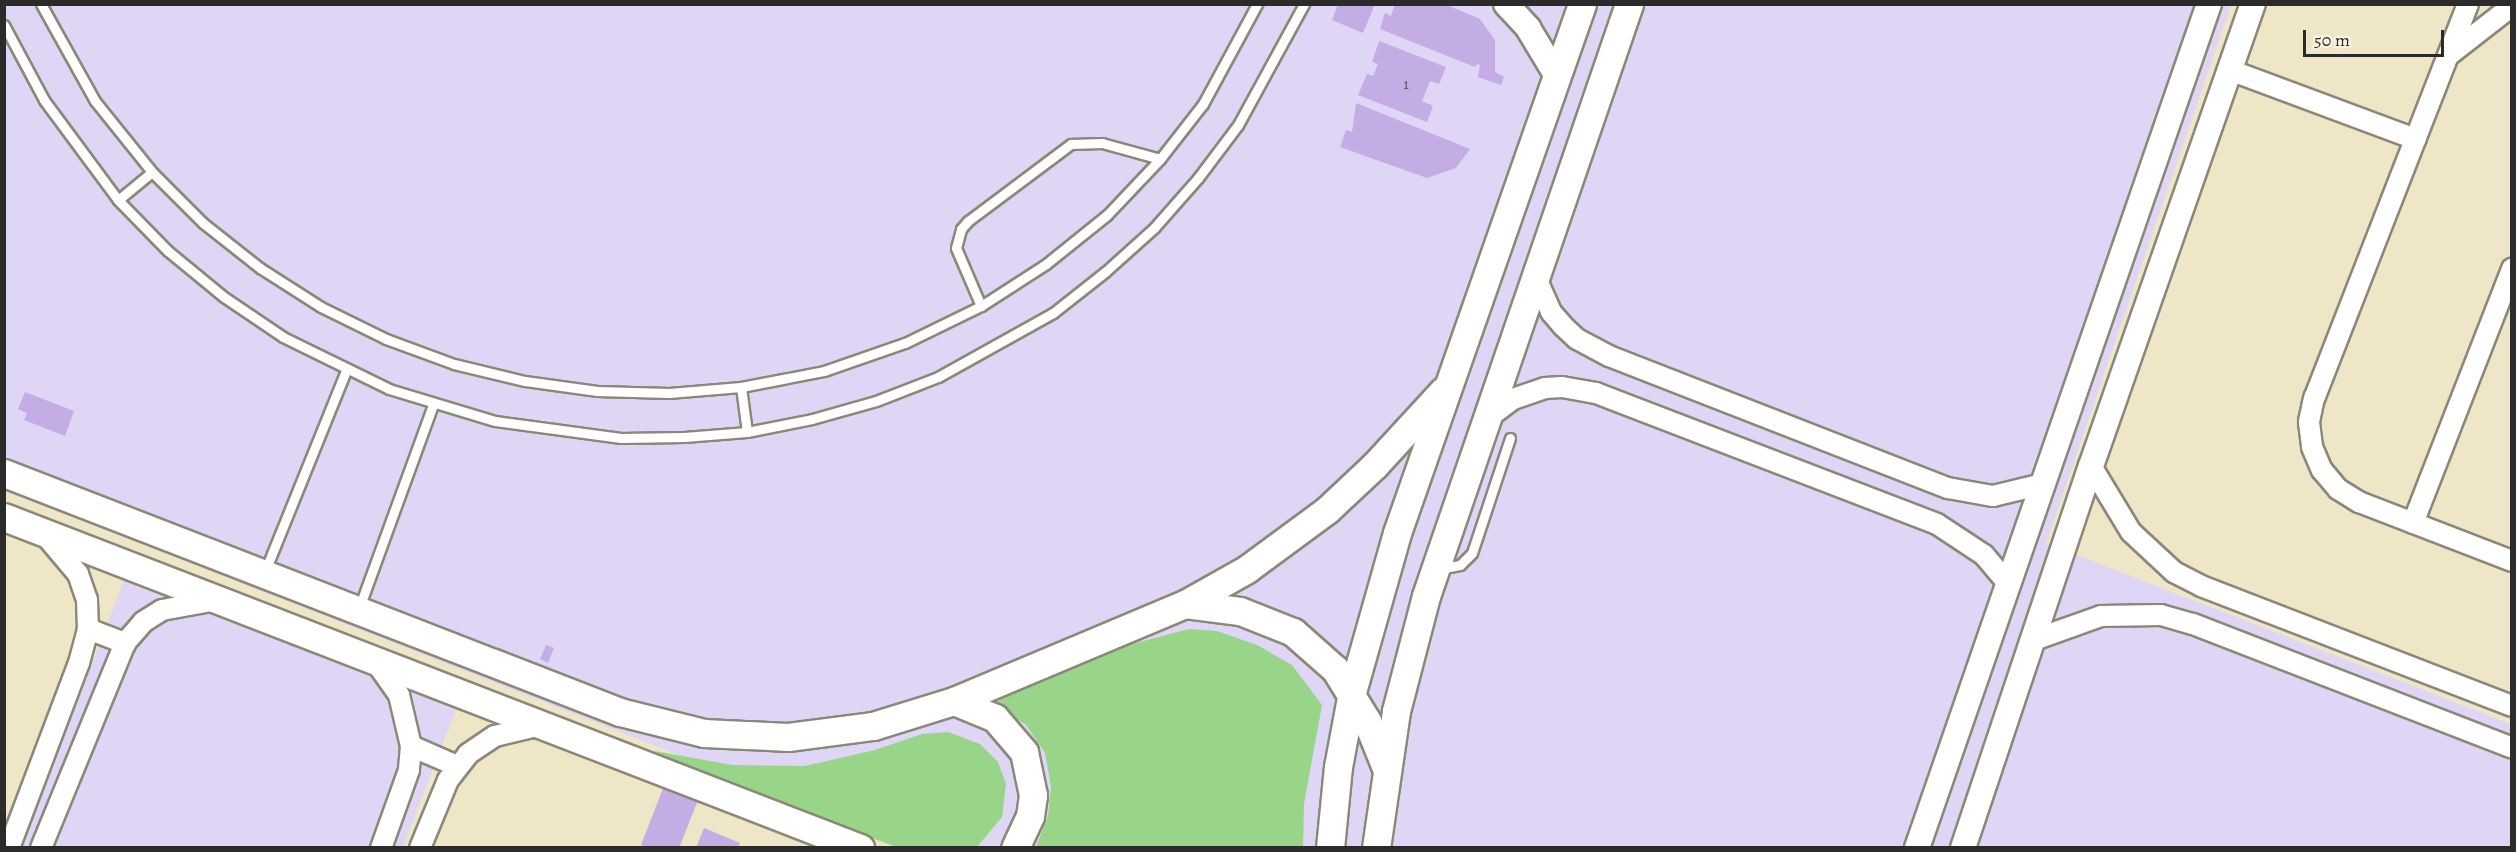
<!DOCTYPE html>
<html>
<head>
<meta charset="utf-8">
<style>
  body { margin:0 }
  #map { position:relative; width:2516px; height:852px; overflow:hidden; background:#eee6c7; font-family:Alegreya,serif }
  div>[style] { position:absolute }
  .built>* { inset:0; background:#dfd5f5 }
  .green>* { inset:0; background:#99d588 }
  .building>* { inset:0; background:#c4ace4 }
  .roads { filter:drop-shadow(2px 0 #8c8879) drop-shadow(-2px 0 #8c8879) drop-shadow(0 2px #8c8879) drop-shadow(0 -2px #8c8879) }
  .service>* { height:9px; margin:-4.5px; padding:0 4.5px; transform-origin:4.5px; border-radius:4.5px; background:#fff }
  .minor>* { height:20px; margin:-10px; padding:0 10px; transform-origin:10px; border-radius:10px; background:#fff }
  .tertiary>* { height:24px; margin:-12px; padding:0 12px; transform-origin:12px; border-radius:12px; background:#fff }
  .secondary>* { height:27px; margin:-13.5px; padding:0 13.5px; transform-origin:13.5px; border-radius:13.5px; background:#fff }
  span { translate:-50% -50%; white-space:nowrap; text-align:center; line-height:1.15; -webkit-text-stroke:4.5px #fcf5e5; paint-order:stroke }
  .number-label { font-size:15px; color:#514b59 }
  .number-label span { -webkit-text-stroke-width:0 }
  .frame { position:absolute; inset:0; border:6px solid #2b2b2b; pointer-events:none }
  .scale { position:absolute; left:2303px; top:30px; width:141px; height:27px; box-sizing:border-box; border:3px solid #2b2b2b; border-top:0; padding-left:8px; font-size:18px; line-height:21px; white-space:nowrap; color:#2b2b2b; -webkit-text-stroke:4px #fcf5e5; paint-order:stroke }
</style>
</head>
<body>
<div id="map">
  <div class="built">
    <i style="clip-path:polygon(4px 5px,2231px 5px,2046px 543px,2511px 724px,2511px 847px,913px 847px,5px 490px)"></i>
    <i style="clip-path:polygon(135px 551px,467px 681px,403px 847px,22px 848px)"></i>
  </div>
  <div class="green">
    <i style="clip-path:polygon(1189px 629px,1217px 631px,1257px 645px,1292px 665px,1322px 705px,1304px 804px,1303px 847px,1036px 847px,1048px 816px,1051px 786px,1045px 753px,1026px 725px,994px 703px,1098px 653px)"></i>
    <i style="clip-path:polygon(948px 732px,980px 744px,998px 762px,1006px 784px,1002px 817px,977px 847px,896px 847px,653px 756px,655px 751px,732px 765px,805px 766px,875px 750px,922px 734px)"></i>
  </div>
  <div class="building">
    <i style="clip-path:polygon(1338px 4px,1375px 4px,1363px 33px,1332px 20px)"></i>
    <i style="clip-path:polygon(1395px 4px,1445px 4px,1480px 19px,1495px 40px,1495px 72px,1504px 77px,1501px 85px,1478px 77px,1480px 65px,1477px 64px,1475px 67px,1380px 29px,1385px 13px,1391px 16px)"></i>
    <i style="clip-path:polygon(1379px 41px,1446px 67px,1439px 84px,1430px 81px,1422px 101px,1433px 106px,1427px 122px,1358px 95px,1367px 74px,1373px 76px,1378px 64px,1372px 62px)"></i>
    <i style="clip-path:polygon(1356px 103px,1470px 149px,1456px 168px,1427px 178px,1340px 147px,1346px 130px,1352px 132px)"></i>
    <i style="clip-path:polygon(25px 392px,74px 411px,65px 436px,24px 420px,27px 413px,18px 409px)"></i>
    <i style="clip-path:polygon(546px 645px,554px 648px,548px 663px,540px 659px)"></i>
    <i style="clip-path:polygon(664px 786px,698px 800px,679px 848px,648px 848px,641px 845px)"></i>
    <i style="clip-path:polygon(704px 828px,740px 843px,738px 848px,696px 848px)"></i>
  </div>
  <div class="roads">
    <div class="service">
      <i style="left:41px;top:4px;width:111px;rotate:60.9deg"></i>
      <i style="left:95px;top:101px;width:91px;rotate:51.2deg"></i>
      <i style="left:152px;top:172px;width:72px;rotate:45deg"></i>
      <i style="left:203px;top:223px;width:73px;rotate:38.3deg"></i>
      <i style="left:260px;top:268px;width:72px;rotate:32.6deg"></i>
      <i style="left:321px;top:307px;width:72px;rotate:26.2deg"></i>
      <i style="left:386px;top:339px;width:72px;rotate:20.2deg"></i>
      <i style="left:454px;top:364px;width:73px;rotate:13.5deg"></i>
      <i style="left:525px;top:381px;width:73px;rotate:7.9deg"></i>
      <i style="left:597px;top:391px;width:72px;rotate:1.6deg"></i>
      <i style="left:669px;top:393px;width:72px;rotate:-4.8deg"></i>
      <i style="left:741px;top:387px;width:85px;rotate:-10.9deg"></i>
      <i style="left:824px;top:371px;width:86px;rotate:-19.1deg"></i>
      <i style="left:905px;top:343px;width:85px;rotate:-26deg"></i>
      <i style="left:981px;top:306px;width:77px;rotate:-32.9deg"></i>
      <i style="left:1046px;top:264px;width:78px;rotate:-38.8deg"></i>
      <i style="left:1107px;top:215px;width:77px;rotate:-46.6deg"></i>
      <i style="left:1160px;top:159px;width:70px;rotate:-52deg"></i>
      <i style="left:1203px;top:104px;width:114px;rotate:-61.6deg"></i>
      <i style="left:4px;top:25px;width:85px;rotate:61.9deg"></i>
      <i style="left:44px;top:100px;width:124px;rotate:53.5deg"></i>
      <i style="left:118px;top:200px;width:71px;rotate:45.6deg"></i>
      <i style="left:168px;top:251px;width:72px;rotate:39.4deg"></i>
      <i style="left:224px;top:297px;width:71px;rotate:34.1deg"></i>
      <i style="left:283px;top:337px;width:118px;rotate:26.1deg"></i>
      <i style="left:389px;top:389px;width:111px;rotate:16.8deg"></i>
      <i style="left:495px;top:421px;width:127px;rotate:7.7deg"></i>
      <i style="left:621px;top:438px;width:63px;rotate:-0.9deg"></i>
      <i style="left:684px;top:437px;width:63px;rotate:-4.5deg"></i>
      <i style="left:747px;top:432px;width:66px;rotate:-11.3deg"></i>
      <i style="left:812px;top:419px;width:66px;rotate:-15.7deg"></i>
      <i style="left:876px;top:401px;width:66px;rotate:-21.2deg"></i>
      <i style="left:938px;top:377px;width:132px;rotate:-29.1deg"></i>
      <i style="left:1053px;top:313px;width:66px;rotate:-38.3deg"></i>
      <i style="left:1105px;top:272px;width:66px;rotate:-41.9deg"></i>
      <i style="left:1154px;top:228px;width:67px;rotate:-48.7deg"></i>
      <i style="left:1198px;top:178px;width:66px;rotate:-53deg"></i>
      <i style="left:1238px;top:125px;width:138px;rotate:-61.4deg"></i>
      <i style="left:118px;top:200px;width:44px;rotate:-39.5deg"></i>
      <i style="left:981px;top:306px;width:63px;rotate:-113.3deg"></i>
      <i style="left:956px;top:248px;width:20px;rotate:-75deg"></i>
      <i style="left:961px;top:229px;width:11px;rotate:-49deg"></i>
      <i style="left:968px;top:221px;width:129px;rotate:-36.8deg"></i>
      <i style="left:1071px;top:144px;width:31px;rotate:-2deg"></i>
      <i style="left:1102px;top:143px;width:60px;rotate:15.4deg"></i>
      <i style="left:741px;top:387px;width:45px;rotate:82.4deg"></i>
      <i style="left:1439px;top:569px;width:21px;rotate:-11deg"></i>
      <i style="left:1460px;top:565px;width:17px;rotate:-45deg"></i>
      <i style="left:1472px;top:553px;width:121px;rotate:-71.7deg"></i>
      <i style="left:265px;top:571px;width:216px;rotate:-68deg"></i>
      <i style="left:359px;top:608px;width:216px;rotate:-70deg"></i>
    </div>
    <div class="minor">
      <i style="left:2468px;top:4px;width:423px;rotate:111.3deg"></i>
      <i style="left:2314px;top:398px;width:25px;rotate:102deg"></i>
      <i style="left:2309px;top:422px;width:25px;rotate:83deg"></i>
      <i style="left:2312px;top:447px;width:25px;rotate:67deg"></i>
      <i style="left:2322px;top:470px;width:25px;rotate:50deg"></i>
      <i style="left:2338px;top:489px;width:25px;rotate:32deg"></i>
      <i style="left:2359px;top:502px;width:164px;rotate:21.1deg"></i>
      <i style="left:2449px;top:55px;width:80px;rotate:-37.9deg"></i>
      <i style="left:2230px;top:70px;width:198px;rotate:20.4deg"></i>
      <i style="left:1536px;top:278px;width:37px;rotate:66deg"></i>
      <i style="left:1551px;top:312px;width:18px;rotate:49deg"></i>
      <i style="left:1563px;top:326px;width:19px;rotate:43deg"></i>
      <i style="left:1577px;top:339px;width:36px;rotate:28deg"></i>
      <i style="left:1609px;top:356px;width:364px;rotate:21.3deg"></i>
      <i style="left:1948px;top:488px;width:46px;rotate:10.1deg"></i>
      <i style="left:1993px;top:496px;width:51px;rotate:-13.5deg"></i>
      <i style="left:1485px;top:420px;width:35px;rotate:-37deg"></i>
      <i style="left:1513px;top:399px;width:34px;rotate:-19deg"></i>
      <i style="left:1545px;top:388px;width:17px;rotate:-3deg"></i>
      <i style="left:1562px;top:387px;width:35px;rotate:10deg"></i>
      <i style="left:1596px;top:393px;width:365px;rotate:21deg"></i>
      <i style="left:1937px;top:524px;width:56px;rotate:33.4deg"></i>
      <i style="left:1984px;top:555px;width:38px;rotate:50deg"></i>
      <i style="left:2091px;top:466px;width:77px;rotate:58.8deg"></i>
      <i style="left:2131px;top:532px;width:59px;rotate:42.9deg"></i>
      <i style="left:2174px;top:572px;width:30px;rotate:27deg"></i>
      <i style="left:2201px;top:586px;width:333px;rotate:21.1deg"></i>
      <i style="left:2413px;top:523px;width:273px;rotate:-68.7deg"></i>
      <i style="left:88px;top:629px;width:40px;rotate:21deg"></i>
      <i style="left:2031px;top:641px;width:74px;rotate:-19.7deg"></i>
      <i style="left:2101px;top:616px;width:60px;rotate:-1deg"></i>
      <i style="left:2161px;top:615px;width:33px;rotate:16deg"></i>
      <i style="left:2193px;top:624px;width:342px;rotate:21.2deg"></i>
      <i style="left:375px;top:661px;width:42px;rotate:54.8deg"></i>
      <i style="left:399px;top:695px;width:52px;rotate:76.8deg"></i>
      <i style="left:411px;top:746px;width:24px;rotate:95deg"></i>
      <i style="left:409px;top:770px;width:83px;rotate:109.7deg"></i>
      <i style="left:411px;top:746px;width:50px;rotate:23.5deg"></i>
      <i style="left:9px;top:848px;width:198px;rotate:-69.3deg"></i>
      <i style="left:79px;top:663px;width:35px;rotate:-75deg"></i>
      <i style="left:88px;top:629px;width:29px;rotate:-92deg"></i>
      <i style="left:87px;top:600px;width:28px;rotate:-109deg"></i>
      <i style="left:78px;top:574px;width:50px;rotate:-130.1deg"></i>
      <i style="left:41px;top:848px;width:222px;rotate:-67.7deg"></i>
      <i style="left:125px;top:643px;width:28px;rotate:-49deg"></i>
      <i style="left:143px;top:622px;width:22px;rotate:-32deg"></i>
      <i style="left:162px;top:610px;width:56px;rotate:-10.3deg"></i>
      <i style="left:420px;top:848px;width:74px;rotate:-67.6deg"></i>
      <i style="left:448px;top:780px;width:33px;rotate:-52deg"></i>
      <i style="left:468px;top:754px;width:32px;rotate:-34deg"></i>
      <i style="left:495px;top:736px;width:47px;rotate:-13.4deg"></i>
    </div>
    <div class="tertiary">
      <i style="left:1506px;top:4px;width:33px;rotate:47deg"></i>
      <i style="left:1528px;top:28px;width:56px;rotate:58.9deg"></i>
      <i style="left:1917px;top:848px;width:893px;rotate:-70.92deg"></i>
      <i style="left:1963px;top:848px;width:403px;rotate:-71.5deg"></i>
      <i style="left:2091px;top:466px;width:490px;rotate:-70.7deg"></i>
    </div>
    <div class="secondary">
      <i style="left:4px;top:473px;width:661px;rotate:21.21deg"></i>
      <i style="left:620px;top:712px;width:87px;rotate:14deg"></i>
      <i style="left:704px;top:733px;width:84px;rotate:2.7deg"></i>
      <i style="left:788px;top:737px;width:86px;rotate:-7.4deg"></i>
      <i style="left:873px;top:726px;width:85px;rotate:-17.2deg"></i>
      <i style="left:954px;top:701px;width:251px;rotate:-22.8deg"></i>
      <i style="left:1185px;top:604px;width:55px;rotate:7.3deg"></i>
      <i style="left:1240px;top:611px;width:57px;rotate:21.6deg"></i>
      <i style="left:1293px;top:632px;width:56px;rotate:41.4deg"></i>
      <i style="left:1335px;top:669px;width:61px;rotate:58.4deg"></i>
      <i style="left:1367px;top:721px;width:51px;rotate:68deg"></i>
      <i style="left:4px;top:517px;width:918px;rotate:21.14deg"></i>
      <i style="left:1185px;top:604px;width:71px;rotate:-29.4deg"></i>
      <i style="left:1247px;top:569px;width:99px;rotate:-36.4deg"></i>
      <i style="left:1327px;top:510px;width:66px;rotate:-43.2deg"></i>
      <i style="left:1375px;top:465px;width:100px;rotate:-47.4deg"></i>
      <i style="left:954px;top:701px;width:44px;rotate:22.5deg"></i>
      <i style="left:995px;top:718px;width:45px;rotate:49.5deg"></i>
      <i style="left:1024px;top:752px;width:44px;rotate:78.2deg"></i>
      <i style="left:1033px;top:795px;width:21px;rotate:98deg"></i>
      <i style="left:1030px;top:816px;width:35px;rotate:115deg"></i>
      <i style="left:1330px;top:848px;width:81px;rotate:-84.4deg"></i>
      <i style="left:1338px;top:767px;width:76px;rotate:-79.4deg"></i>
      <i style="left:1352px;top:692px;width:165px;rotate:-74.2deg"></i>
      <i style="left:1397px;top:533px;width:560px;rotate:-70.72deg"></i>
      <i style="left:1376px;top:848px;width:138px;rotate:-81.7deg"></i>
      <i style="left:1396px;top:711px;width:119px;rotate:-75.4deg"></i>
      <i style="left:1426px;top:596px;width:626px;rotate:-71.07deg"></i>
    </div>
  </div>
  <div class="number-label">
    <span style="left:1406px;top:85px">1</span>
  </div>
  <div class="frame"></div>
  <div class="scale">50 m</div>
</div>
</body>
</html>
